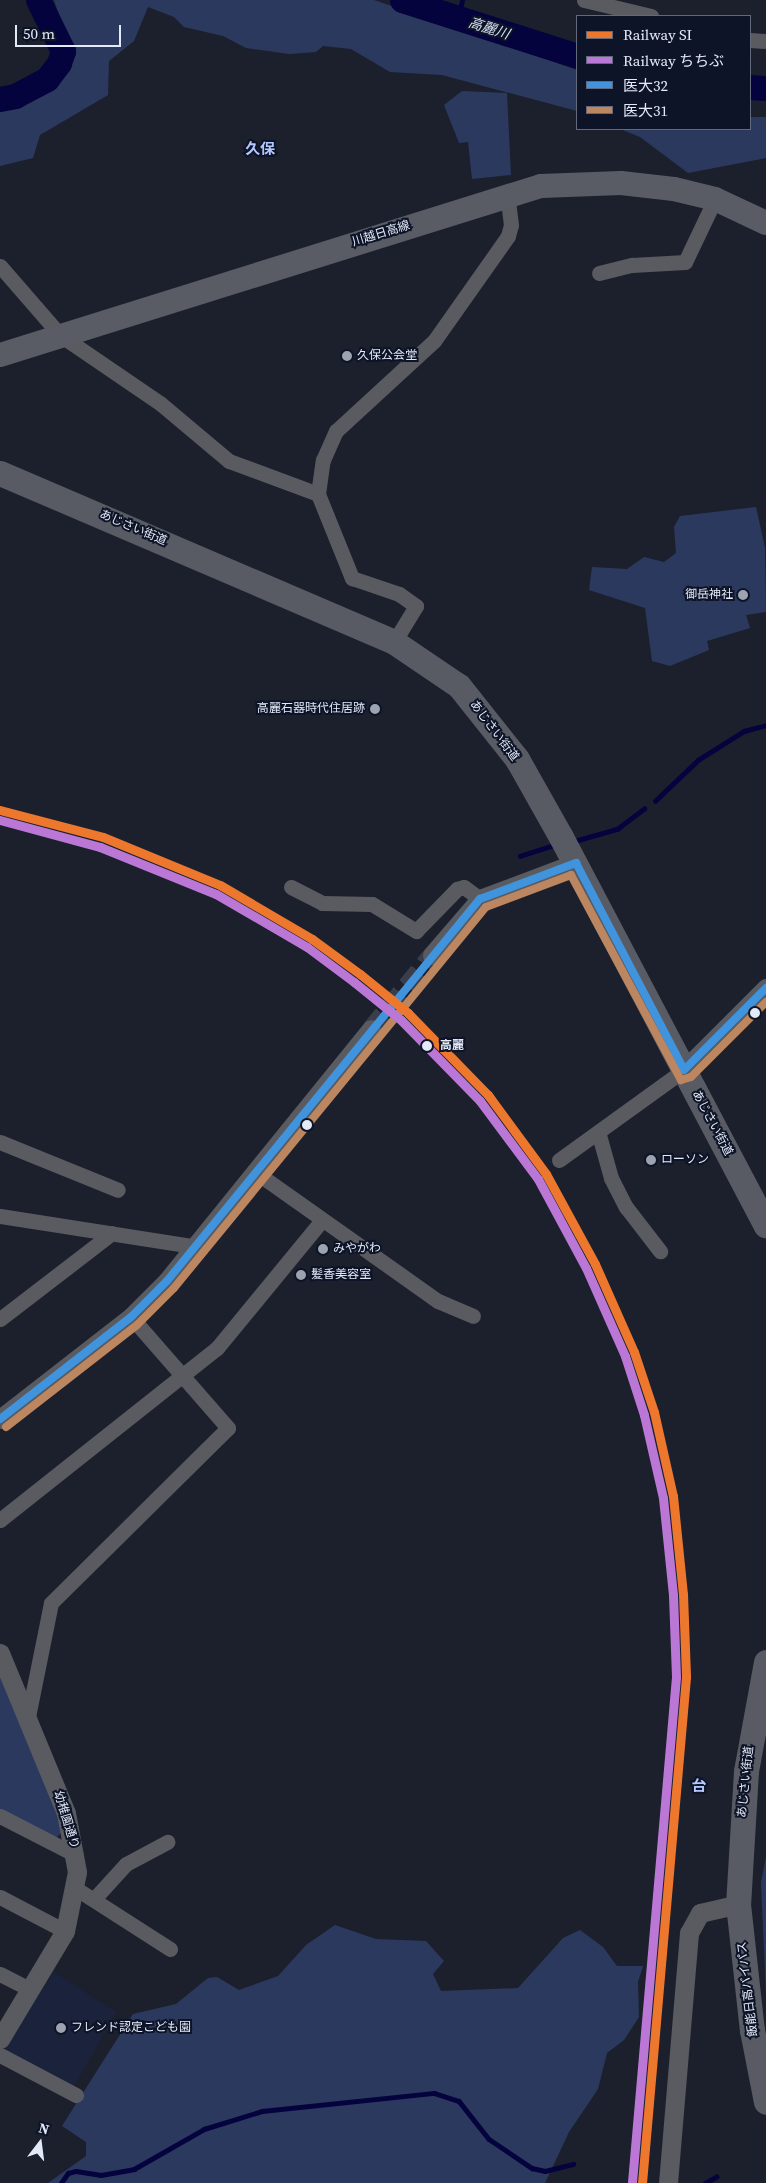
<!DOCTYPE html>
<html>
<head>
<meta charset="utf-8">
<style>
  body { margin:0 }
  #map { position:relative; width:766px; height:2183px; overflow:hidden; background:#1c202c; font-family:"Source Serif 4","Noto Sans JP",serif }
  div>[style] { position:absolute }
  .built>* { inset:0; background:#1a233b }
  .green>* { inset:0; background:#2c395f }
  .stream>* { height:4.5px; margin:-2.25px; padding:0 2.25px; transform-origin:2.25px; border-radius:2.25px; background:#05033e }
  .river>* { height:25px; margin:-12.5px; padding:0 12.5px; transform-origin:12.5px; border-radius:12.5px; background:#05033e }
  .tertiary-tunnel>* { height:19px; margin-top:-9.5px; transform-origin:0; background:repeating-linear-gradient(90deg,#3a3e4a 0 19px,transparent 0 28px) }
  .minor>* { height:15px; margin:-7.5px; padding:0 7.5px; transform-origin:7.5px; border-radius:7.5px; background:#595b60 }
  .tertiary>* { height:19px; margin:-9.5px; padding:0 9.5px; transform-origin:9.5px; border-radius:9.5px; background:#595b60 }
  .primary>* { height:24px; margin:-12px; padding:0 12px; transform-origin:12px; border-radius:12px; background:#595c64 }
  .trunk>* { height:25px; margin:-12.5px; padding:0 12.5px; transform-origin:12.5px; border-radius:12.5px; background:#585b63 }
  .bus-1>* { height:8px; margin:-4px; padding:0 4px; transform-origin:4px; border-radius:4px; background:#4094de }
  .bus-2>* { height:8px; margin:-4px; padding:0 4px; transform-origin:4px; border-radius:4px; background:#bb8660 }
  .rail-1>* { height:9px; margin:-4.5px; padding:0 4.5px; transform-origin:4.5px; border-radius:4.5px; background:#ed772d }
  .rail-2>* { height:9px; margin:-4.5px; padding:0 4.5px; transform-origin:4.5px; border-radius:4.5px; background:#ba77d6 }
  .dots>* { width:14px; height:14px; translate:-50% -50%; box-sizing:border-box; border:2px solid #0d1427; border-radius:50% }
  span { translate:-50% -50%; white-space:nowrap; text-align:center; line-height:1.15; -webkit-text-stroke:4px #0d1427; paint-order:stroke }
  .street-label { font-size:12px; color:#e3e9f7 }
  .poi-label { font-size:12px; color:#e3e9f7 }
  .left { translate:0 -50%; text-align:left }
  .right { translate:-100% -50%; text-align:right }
  .stop-label { font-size:12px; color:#e3e9f7; font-weight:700 }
  .water-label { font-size:14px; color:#d9e1f5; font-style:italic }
  .quarter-label { font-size:15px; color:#b3c8fe; font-weight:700 }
  .legend { position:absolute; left:576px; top:15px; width:175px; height:115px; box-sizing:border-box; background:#0d1427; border:1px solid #63697a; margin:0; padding:6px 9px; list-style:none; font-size:15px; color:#e3e9f7 }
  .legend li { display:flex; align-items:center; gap:10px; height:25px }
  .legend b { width:25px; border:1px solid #63697a }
  .north { position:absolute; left:15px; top:2118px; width:50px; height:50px; -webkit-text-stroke:4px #0d1427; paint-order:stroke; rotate:15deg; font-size:14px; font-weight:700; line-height:20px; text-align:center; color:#e3e9f7 }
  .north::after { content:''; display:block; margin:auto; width:18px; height:22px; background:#e3e9f7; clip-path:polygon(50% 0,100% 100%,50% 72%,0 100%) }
  .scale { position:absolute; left:15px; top:25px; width:106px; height:22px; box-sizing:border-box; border:2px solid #e3e9f7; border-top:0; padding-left:6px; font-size:15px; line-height:18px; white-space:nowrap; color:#e3e9f7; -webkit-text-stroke:4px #0d1427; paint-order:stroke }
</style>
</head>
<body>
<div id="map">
  <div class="built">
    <i style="clip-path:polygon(54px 1972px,116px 2012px,73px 2088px,7px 2052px,6px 2045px)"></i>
  </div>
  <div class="green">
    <i style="clip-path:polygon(54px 0,374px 0,577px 70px,577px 111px,442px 75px,390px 72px,351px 49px,323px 46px,316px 52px,289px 54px,246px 48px,223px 36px,184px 27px,174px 17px,148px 7px,134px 41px,109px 61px,108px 95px,40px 135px,33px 158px,0 166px,0 105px,58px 82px,74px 60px)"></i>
    <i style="clip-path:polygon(462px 91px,507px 93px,511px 175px,472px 179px,468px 142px,459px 143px,444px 105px)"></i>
    <i style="clip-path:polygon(750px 117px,766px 117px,766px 158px,688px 173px,640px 137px,620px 129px,750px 129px)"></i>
    <i style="clip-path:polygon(756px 507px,765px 548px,766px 612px,746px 615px,750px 628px,707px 641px,709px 650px,670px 666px,652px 661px,645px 608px,589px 590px,592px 567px,627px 569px,644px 557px,664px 562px,676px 553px,674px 527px,680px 516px)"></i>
    <i style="clip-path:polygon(0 1674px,59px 1815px,63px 1831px,56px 1838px,0 1809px)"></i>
    <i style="clip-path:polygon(766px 1857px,766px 1995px,761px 1882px)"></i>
    <i style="clip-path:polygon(335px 1925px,376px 1939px,426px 1941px,444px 1961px,433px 1974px,441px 1991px,518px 1988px,563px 1938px,580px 1930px,603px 1947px,617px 1966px,643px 1966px,638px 1982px,639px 2017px,624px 2040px,607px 2053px,598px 2089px,569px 2132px,545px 2183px,48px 2183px,86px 2156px,86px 2142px,62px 2126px,133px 2014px,176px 2004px,208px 1978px,217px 1977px,239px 1990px,278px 1976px,306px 1945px)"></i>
  </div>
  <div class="stream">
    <i style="left:458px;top:18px;width:18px;rotate:-77deg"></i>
    <i style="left:655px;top:801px;width:59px;rotate:-43.6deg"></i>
    <i style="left:698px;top:760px;width:54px;rotate:-32.2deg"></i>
    <i style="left:744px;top:731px;width:23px;rotate:-15deg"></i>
    <i style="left:578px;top:840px;width:41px;rotate:-15.8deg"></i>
    <i style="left:617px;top:829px;width:34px;rotate:-37deg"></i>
    <i style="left:520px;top:856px;width:33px;rotate:-18deg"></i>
    <i style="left:61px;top:2183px;width:12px;rotate:-55deg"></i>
    <i style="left:68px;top:2173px;width:8px;rotate:-14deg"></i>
    <i style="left:76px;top:2171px;width:25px;rotate:9deg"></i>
    <i style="left:101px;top:2175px;width:34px;rotate:-10deg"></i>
    <i style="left:134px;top:2169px;width:81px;rotate:-29.7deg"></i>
    <i style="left:204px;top:2129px;width:61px;rotate:-17.2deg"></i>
    <i style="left:262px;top:2111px;width:173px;rotate:-6deg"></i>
    <i style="left:434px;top:2093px;width:26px;rotate:18deg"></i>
    <i style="left:459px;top:2101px;width:48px;rotate:51.7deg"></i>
    <i style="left:489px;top:2139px;width:52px;rotate:34deg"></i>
    <i style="left:532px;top:2168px;width:13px;rotate:13deg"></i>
    <i style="left:545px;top:2171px;width:29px;rotate:-14deg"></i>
    <i style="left:705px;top:2183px;width:13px;rotate:-29deg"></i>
  </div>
  <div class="river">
    <i style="left:402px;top:0;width:184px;rotate:17.7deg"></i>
    <i style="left:750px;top:87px;width:16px;rotate:4deg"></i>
    <i style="left:0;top:99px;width:15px;rotate:-11deg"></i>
    <i style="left:15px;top:96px;width:36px;rotate:-28deg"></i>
    <i style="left:47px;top:79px;width:20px;rotate:-53deg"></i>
    <i style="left:59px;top:63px;width:13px;rotate:-72deg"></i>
    <i style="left:63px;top:51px;width:57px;rotate:-116.1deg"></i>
  </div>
  <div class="tertiary-tunnel">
    <i style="left:371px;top:1029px;width:96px;rotate:-50.5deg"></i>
  </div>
  <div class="minor">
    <i style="left:584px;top:0;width:69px;rotate:13.4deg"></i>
    <i style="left:750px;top:40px;width:16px;rotate:4deg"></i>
    <i style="left:0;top:266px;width:91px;rotate:49deg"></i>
    <i style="left:60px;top:335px;width:122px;rotate:34.3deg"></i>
    <i style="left:161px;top:404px;width:89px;rotate:40deg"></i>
    <i style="left:229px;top:461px;width:95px;rotate:20.3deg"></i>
    <i style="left:318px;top:494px;width:91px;rotate:68deg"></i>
    <i style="left:352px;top:578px;width:50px;rotate:18.8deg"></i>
    <i style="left:399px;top:594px;width:21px;rotate:35deg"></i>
    <i style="left:416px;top:606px;width:42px;rotate:121.4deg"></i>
    <i style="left:599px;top:273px;width:34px;rotate:-14deg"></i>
    <i style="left:632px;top:265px;width:53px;rotate:-3.2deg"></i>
    <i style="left:685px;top:262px;width:70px;rotate:-64.5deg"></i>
    <i style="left:318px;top:494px;width:34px;rotate:-82deg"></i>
    <i style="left:323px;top:460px;width:32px;rotate:-66deg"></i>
    <i style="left:336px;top:431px;width:133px;rotate:-42.6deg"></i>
    <i style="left:434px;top:341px;width:128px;rotate:-54.8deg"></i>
    <i style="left:508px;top:236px;width:11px;rotate:-75deg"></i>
    <i style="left:511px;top:225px;width:31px;rotate:-97deg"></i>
    <i style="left:291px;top:887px;width:35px;rotate:27deg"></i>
    <i style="left:322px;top:903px;width:50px;rotate:1.1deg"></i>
    <i style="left:372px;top:904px;width:52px;rotate:31.5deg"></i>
    <i style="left:416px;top:931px;width:59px;rotate:-45.7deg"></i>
    <i style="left:457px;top:889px;width:7px;rotate:-16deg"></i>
    <i style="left:464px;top:887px;width:20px;rotate:37deg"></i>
    <i style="left:599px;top:1135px;width:45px;rotate:74.4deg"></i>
    <i style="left:611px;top:1178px;width:33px;rotate:63deg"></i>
    <i style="left:626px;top:1207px;width:56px;rotate:52.3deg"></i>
    <i style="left:0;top:1142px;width:127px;rotate:22.1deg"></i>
    <i style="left:559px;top:1160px;width:154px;rotate:-35.8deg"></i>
    <i style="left:257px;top:1173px;width:222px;rotate:35.3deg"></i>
    <i style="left:438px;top:1301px;width:38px;rotate:23deg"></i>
    <i style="left:0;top:1216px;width:200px;rotate:8.9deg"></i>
    <i style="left:0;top:1319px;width:141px;rotate:-37.5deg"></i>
    <i style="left:0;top:1520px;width:277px;rotate:-38.4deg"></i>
    <i style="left:217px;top:1348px;width:166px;rotate:-50.6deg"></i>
    <i style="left:28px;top:1717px;width:116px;rotate:-78.6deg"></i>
    <i style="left:51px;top:1603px;width:249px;rotate:-44.7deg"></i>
    <i style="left:228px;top:1428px;width:147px;rotate:-131.1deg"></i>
    <i style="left:0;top:1816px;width:85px;rotate:27.2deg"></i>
    <i style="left:75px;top:1888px;width:113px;rotate:32.7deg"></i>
    <i style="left:0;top:1897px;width:73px;rotate:27.6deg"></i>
    <i style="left:94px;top:1899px;width:47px;rotate:-47.6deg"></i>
    <i style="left:126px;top:1864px;width:47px;rotate:-28.2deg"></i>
    <i style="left:0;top:1974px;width:35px;rotate:27deg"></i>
    <i style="left:0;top:2055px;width:86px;rotate:27.8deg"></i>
  </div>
  <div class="tertiary">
    <i style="left:432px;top:955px;width:74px;rotate:-49.4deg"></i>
    <i style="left:480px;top:899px;width:103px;rotate:-20.6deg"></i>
    <i style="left:684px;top:1070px;width:116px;rotate:-45deg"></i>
    <i style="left:0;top:1419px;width:166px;rotate:-37.9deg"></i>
    <i style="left:131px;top:1317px;width:51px;rotate:-45deg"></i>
    <i style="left:167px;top:1281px;width:324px;rotate:-51deg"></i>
    <i style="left:0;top:1653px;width:173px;rotate:67.6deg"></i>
    <i style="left:66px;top:1813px;width:60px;rotate:79.4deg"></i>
    <i style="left:77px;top:1872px;width:60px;rotate:101.5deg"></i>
    <i style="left:65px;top:1931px;width:126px;rotate:121deg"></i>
    <i style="left:668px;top:2183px;width:251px;rotate:-85.2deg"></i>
    <i style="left:689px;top:1933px;width:23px;rotate:-61deg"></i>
    <i style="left:700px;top:1913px;width:39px;rotate:-13deg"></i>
  </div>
  <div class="primary">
    <i style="left:0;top:355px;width:567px;rotate:-17.35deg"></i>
    <i style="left:541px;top:186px;width:80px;rotate:-2.1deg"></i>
    <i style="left:621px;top:183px;width:53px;rotate:6.5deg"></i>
    <i style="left:674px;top:189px;width:42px;rotate:13.7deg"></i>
    <i style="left:715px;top:199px;width:56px;rotate:25.2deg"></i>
  </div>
  <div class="trunk">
    <i style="left:0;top:473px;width:429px;rotate:23.2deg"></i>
    <i style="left:394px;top:642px;width:78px;rotate:34.1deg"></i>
    <i style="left:459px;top:686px;width:93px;rotate:51.5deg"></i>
    <i style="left:517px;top:759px;width:90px;rotate:60.6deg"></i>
    <i style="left:561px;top:837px;width:439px;rotate:62.2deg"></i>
    <i style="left:766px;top:1662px;width:111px;rotate:100.4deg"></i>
    <i style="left:746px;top:1771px;width:133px;rotate:93.4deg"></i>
    <i style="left:738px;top:1904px;width:127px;rotate:83.7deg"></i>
    <i style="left:752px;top:2030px;width:73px;rotate:79deg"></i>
  </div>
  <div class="bus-1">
    <i style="left:0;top:1419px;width:166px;rotate:-37.9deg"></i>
    <i style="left:131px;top:1317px;width:51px;rotate:-45deg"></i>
    <i style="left:167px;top:1281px;width:494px;rotate:-50.7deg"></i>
    <i style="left:480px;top:899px;width:103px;rotate:-20.6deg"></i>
    <i style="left:576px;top:863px;width:233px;rotate:62.4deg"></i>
    <i style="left:684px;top:1070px;width:116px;rotate:-45deg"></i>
  </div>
  <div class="bus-2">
    <i style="left:6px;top:1427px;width:166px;rotate:-37.9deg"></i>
    <i style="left:137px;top:1325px;width:52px;rotate:-45deg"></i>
    <i style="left:174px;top:1288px;width:492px;rotate:-50.7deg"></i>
    <i style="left:486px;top:907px;width:91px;rotate:-20.6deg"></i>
    <i style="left:571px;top:875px;width:233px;rotate:61.8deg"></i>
    <i style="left:681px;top:1080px;width:10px;rotate:-17deg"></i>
    <i style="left:691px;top:1077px;width:106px;rotate:-45deg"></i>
  </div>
  <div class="rail-1">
    <i style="left:0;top:810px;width:106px;rotate:14.7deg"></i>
    <i style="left:103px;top:837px;width:126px;rotate:22.3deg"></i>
    <i style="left:220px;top:885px;width:107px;rotate:30.4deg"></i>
    <i style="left:312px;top:939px;width:59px;rotate:36.1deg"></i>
    <i style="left:360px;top:974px;width:62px;rotate:39.1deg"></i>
    <i style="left:408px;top:1013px;width:115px;rotate:45.7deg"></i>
    <i style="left:488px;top:1095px;width:98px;rotate:53.7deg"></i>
    <i style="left:546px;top:1174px;width:102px;rotate:61.4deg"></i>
    <i style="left:595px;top:1264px;width:96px;rotate:66.1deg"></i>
    <i style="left:634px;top:1352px;width:63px;rotate:71.6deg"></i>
    <i style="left:654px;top:1412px;width:86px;rotate:77.3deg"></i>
    <i style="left:673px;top:1496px;width:99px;rotate:84.2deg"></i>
    <i style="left:683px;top:1594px;width:83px;rotate:87.9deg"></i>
    <i style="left:686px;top:1677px;width:508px;rotate:94.97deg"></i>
  </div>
  <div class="rail-2">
    <i style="left:0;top:820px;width:104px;rotate:15.1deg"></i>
    <i style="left:100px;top:847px;width:125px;rotate:22.1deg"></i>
    <i style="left:216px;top:894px;width:105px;rotate:30.2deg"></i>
    <i style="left:307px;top:947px;width:59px;rotate:36.7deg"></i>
    <i style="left:354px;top:982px;width:60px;rotate:39deg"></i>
    <i style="left:401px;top:1020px;width:113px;rotate:45.7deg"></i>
    <i style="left:480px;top:1101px;width:97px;rotate:53.4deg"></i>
    <i style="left:538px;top:1179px;width:101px;rotate:61.7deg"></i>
    <i style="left:586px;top:1268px;width:96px;rotate:66.1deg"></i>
    <i style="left:625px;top:1356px;width:62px;rotate:72.1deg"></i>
    <i style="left:644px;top:1415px;width:85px;rotate:77.1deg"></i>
    <i style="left:663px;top:1498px;width:98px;rotate:84.1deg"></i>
    <i style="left:673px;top:1595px;width:82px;rotate:87.9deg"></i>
    <i style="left:676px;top:1677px;width:507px;rotate:94.98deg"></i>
  </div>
  <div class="dots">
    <i style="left:347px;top:356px;background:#9da3b0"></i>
    <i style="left:743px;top:595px;background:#9da3b0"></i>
    <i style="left:375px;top:709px;background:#9da3b0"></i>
    <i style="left:755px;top:1013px;background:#e3e9f7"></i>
    <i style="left:427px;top:1046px;background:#e3e9f7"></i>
    <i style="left:307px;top:1125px;background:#e3e9f7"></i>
    <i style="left:651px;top:1160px;background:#9da3b0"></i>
    <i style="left:323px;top:1249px;background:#9da3b0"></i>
    <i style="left:301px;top:1275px;background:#9da3b0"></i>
    <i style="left:61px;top:2028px;background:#9da3b0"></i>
  </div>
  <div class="street-label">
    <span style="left:381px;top:234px;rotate:-17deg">川越日高線</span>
    <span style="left:133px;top:528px;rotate:23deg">あじさい街道</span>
    <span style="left:494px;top:731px;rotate:53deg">あじさい街道</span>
    <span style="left:712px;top:1123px;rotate:62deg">あじさい街道</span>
    <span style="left:746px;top:1782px;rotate:-84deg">あじさい街道</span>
    <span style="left:66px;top:1820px;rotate:73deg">幼稚園通り</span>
    <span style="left:748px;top:1989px;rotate:-97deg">飯能日高バイパス</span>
  </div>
  <div class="poi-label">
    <span class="left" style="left:357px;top:356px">久保公会堂</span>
    <span class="right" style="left:733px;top:595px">御岳神社</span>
    <span class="right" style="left:365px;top:709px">高麗石器時代住居跡</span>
    <span class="left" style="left:661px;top:1160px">ローソン</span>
    <span class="left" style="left:333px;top:1249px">みやがわ</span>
    <span class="left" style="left:311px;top:1275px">髪香美容室</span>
    <span class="left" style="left:71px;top:2028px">フレンド認定こども園</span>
  </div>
  <div class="stop-label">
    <span class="left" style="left:440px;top:1046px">高麗</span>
  </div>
  <div class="water-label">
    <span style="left:489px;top:28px;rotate:18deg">高麗川</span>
  </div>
  <div class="quarter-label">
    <span style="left:260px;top:149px">久保</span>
    <span style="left:699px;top:1786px">台</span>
  </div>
  <ul class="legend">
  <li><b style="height:6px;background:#ed772d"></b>Railway SI</li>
  <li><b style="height:6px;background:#ba77d6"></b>Railway ちちぶ</li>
  <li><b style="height:6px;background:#4094de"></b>医大32</li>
  <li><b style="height:6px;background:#bb8660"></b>医大31</li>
  </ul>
  <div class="north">N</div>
  <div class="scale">50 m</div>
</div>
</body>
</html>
